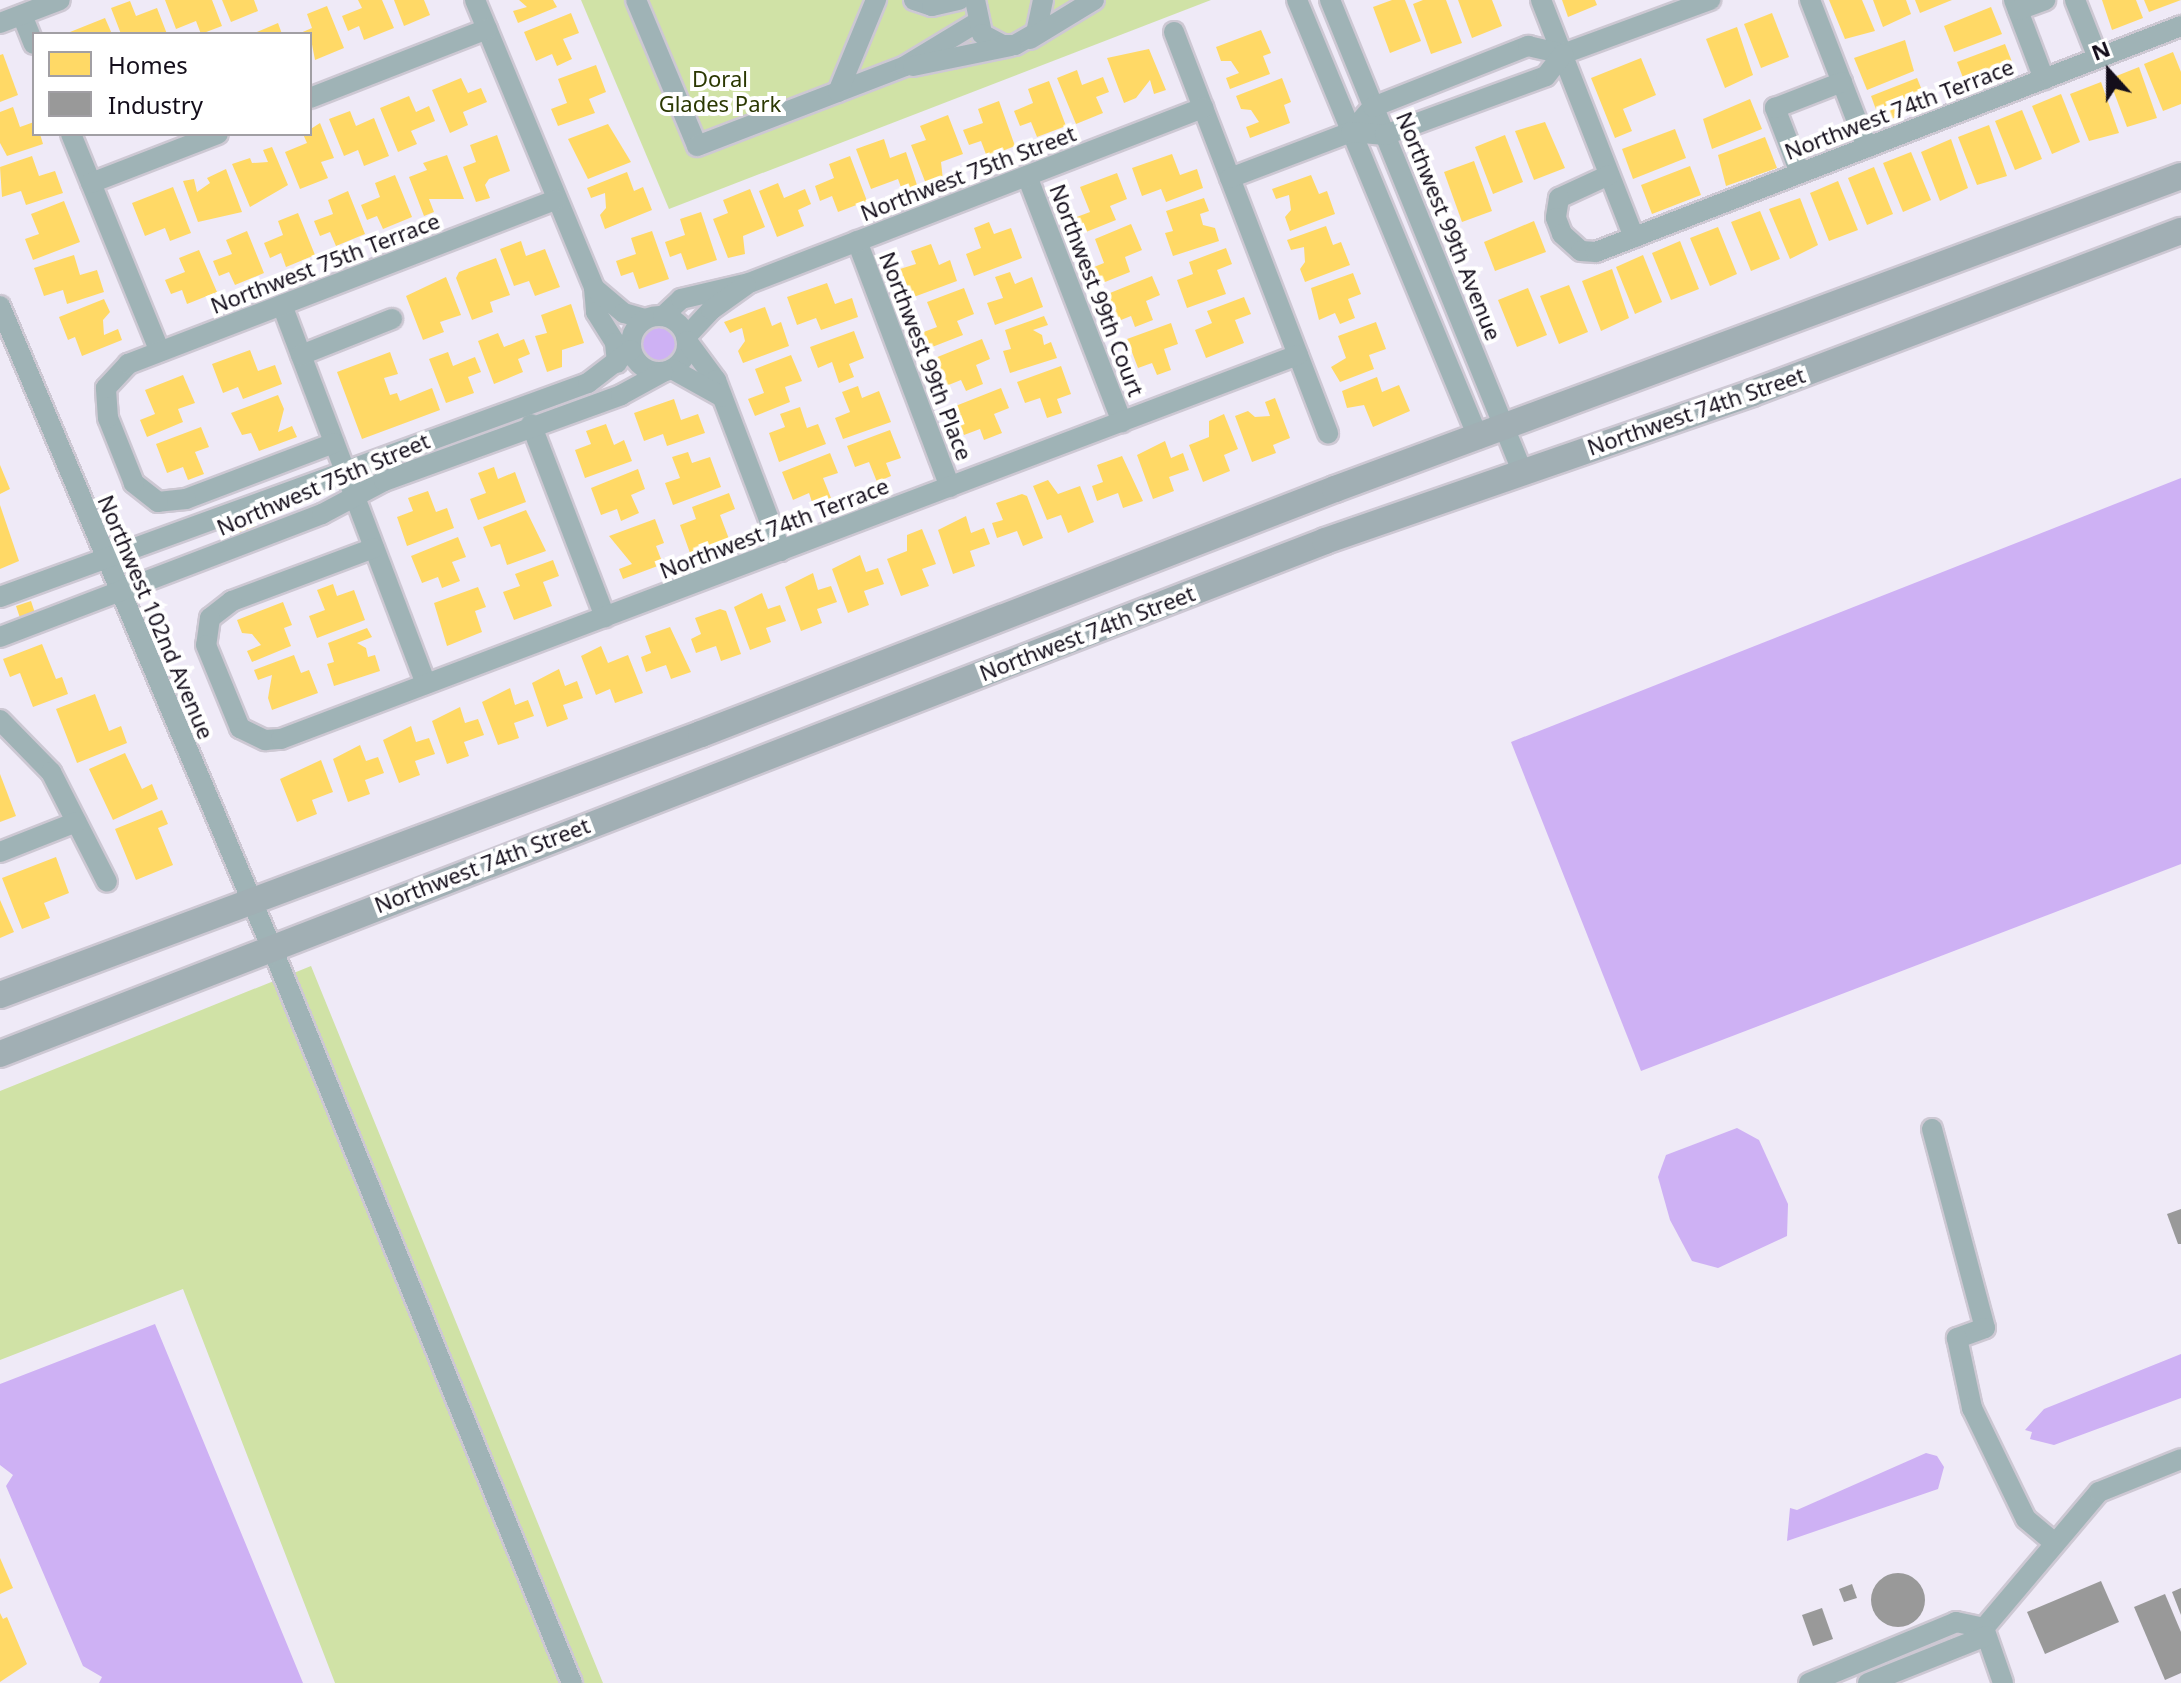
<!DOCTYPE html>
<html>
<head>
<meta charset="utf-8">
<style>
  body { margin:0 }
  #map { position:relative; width:2181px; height:1683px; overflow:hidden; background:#efeaf7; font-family:"Noto Sans",sans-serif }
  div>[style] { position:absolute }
  .green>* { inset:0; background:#d0e2a6 }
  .water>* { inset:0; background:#ceb1f4 }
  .round { border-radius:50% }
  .homes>* { inset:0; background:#ffd966 }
  .industry>* { inset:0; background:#999 }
  .roads { filter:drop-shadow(2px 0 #cdc8d3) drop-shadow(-2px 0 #cdc8d3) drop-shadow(0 2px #cdc8d3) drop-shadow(0 -2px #cdc8d3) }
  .minor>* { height:20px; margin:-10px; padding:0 10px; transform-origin:10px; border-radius:10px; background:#9fb3b6 }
  .minor>.ring { margin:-10px; padding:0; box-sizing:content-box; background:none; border:20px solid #9fb3b6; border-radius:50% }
  .major>* { height:26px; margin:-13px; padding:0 13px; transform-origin:13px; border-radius:13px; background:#a1afb4 }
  span { translate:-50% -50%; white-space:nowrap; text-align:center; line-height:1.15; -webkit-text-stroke:8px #fff; paint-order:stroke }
  .park-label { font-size:22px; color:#2b3802 }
  .street-label { font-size:22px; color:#140e1b }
  .legend { position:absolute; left:32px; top:32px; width:280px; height:104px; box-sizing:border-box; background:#fff; border:2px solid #a19fa4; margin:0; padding:10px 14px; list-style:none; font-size:24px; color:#140e1b }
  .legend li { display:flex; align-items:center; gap:16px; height:40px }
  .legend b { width:40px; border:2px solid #a19fa4 }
  .north { position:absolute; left:2069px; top:32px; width:80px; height:80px; -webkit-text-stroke:6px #fff; paint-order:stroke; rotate:339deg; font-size:22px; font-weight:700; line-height:32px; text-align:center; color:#140e1b }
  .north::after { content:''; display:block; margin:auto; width:28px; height:36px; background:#140e1b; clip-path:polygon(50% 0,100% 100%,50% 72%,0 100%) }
</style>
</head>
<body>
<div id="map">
  <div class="green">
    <i style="clip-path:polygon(581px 0,1211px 0,669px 209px)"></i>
    <i style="clip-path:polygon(311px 966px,603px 1683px,335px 1683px,183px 1289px,0 1360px,0 1091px)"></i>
  </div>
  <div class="water">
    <i class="round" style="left:642px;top:328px;width:34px;height:34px"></i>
    <i style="clip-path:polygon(2181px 478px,2181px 864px,1641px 1071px,1511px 742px)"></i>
    <i style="clip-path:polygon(1737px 1128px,1759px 1140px,1788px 1204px,1787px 1236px,1718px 1268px,1692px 1261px,1670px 1220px,1658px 1177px,1666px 1155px)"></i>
    <i style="clip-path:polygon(155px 1324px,303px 1683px,99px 1683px,102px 1677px,83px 1666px,6px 1486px,13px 1475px,0 1465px,0 1384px)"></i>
    <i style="clip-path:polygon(2181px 1354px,2181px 1398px,2054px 1445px,2030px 1439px,2032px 1432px,2025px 1430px,2044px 1409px)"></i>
    <i style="clip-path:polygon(1926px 1453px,1937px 1456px,1944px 1467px,1938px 1489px,1787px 1541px,1790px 1508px,1797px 1510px)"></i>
  </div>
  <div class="homes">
    <i style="clip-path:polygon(165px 0,212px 0,222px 26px,201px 34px,196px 21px,176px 29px)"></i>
    <i style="clip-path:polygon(222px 0,254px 0,258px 11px,231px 22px)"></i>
    <i style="clip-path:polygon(358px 0,382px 0,394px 28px,364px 40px,359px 26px,348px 31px,342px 16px,362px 8px)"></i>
    <i style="clip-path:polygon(394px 0,424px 0,430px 15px,404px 26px)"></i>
    <i style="clip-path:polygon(519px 0,553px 0,557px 7px,518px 23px,513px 11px,527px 7px)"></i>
    <i style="clip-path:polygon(1392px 0,1405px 0,1421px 41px,1390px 53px,1373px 7px)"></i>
    <i style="clip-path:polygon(1423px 0,1446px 0,1462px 43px,1431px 54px,1413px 4px)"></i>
    <i style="clip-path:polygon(1458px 0,1492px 0,1502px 26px,1472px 38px)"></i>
    <i style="clip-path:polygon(1562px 0,1595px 0,1597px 5px,1568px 17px)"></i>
    <i style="clip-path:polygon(1829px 0,1862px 0,1875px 31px,1845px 39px)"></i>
    <i style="clip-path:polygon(1873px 0,1906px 0,1911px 14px,1883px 27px)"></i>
    <i style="clip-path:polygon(1915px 0,1952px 0,1920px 13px)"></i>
    <i style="clip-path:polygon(2102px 0,2136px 0,2143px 18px,2112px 30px)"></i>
    <i style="clip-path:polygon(2144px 0,2181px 0,2149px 12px)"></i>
    <i style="clip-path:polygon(130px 1px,136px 16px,157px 8px,167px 34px,121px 34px,111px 8px)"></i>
    <i style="clip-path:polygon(327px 6px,344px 48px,315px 60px,310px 34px,298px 34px,312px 28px,307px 14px)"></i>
    <i style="clip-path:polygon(1991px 7px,2002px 34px,1954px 52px,1944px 26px)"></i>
    <i style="clip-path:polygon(571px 13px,579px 33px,563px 39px,572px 59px,557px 66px,552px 54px,536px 61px,524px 32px)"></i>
    <i style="clip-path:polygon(1772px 13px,1789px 57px,1761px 68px,1744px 24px)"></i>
    <i style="clip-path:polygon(105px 18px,112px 34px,65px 34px)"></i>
    <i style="clip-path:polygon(278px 23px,282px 34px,252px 34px)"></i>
    <i style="clip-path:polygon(1737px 27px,1753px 75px,1725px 88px,1706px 39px)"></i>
    <i style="clip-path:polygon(1261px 30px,1271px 53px,1263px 56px,1270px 74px,1230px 89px,1226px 78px,1239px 73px,1231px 61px,1221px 61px,1216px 47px)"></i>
    <i style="clip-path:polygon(1905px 40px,1914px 71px,1867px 90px,1854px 58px)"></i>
    <i style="clip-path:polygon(2005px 44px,2016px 72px,1968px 91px,1957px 62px)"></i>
    <i style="clip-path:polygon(1149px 49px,1166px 90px,1154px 94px,1150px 80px,1136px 98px,1124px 103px,1107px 58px)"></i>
    <i style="clip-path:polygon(2173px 52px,2181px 72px,2181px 104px,2163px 111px,2144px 64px)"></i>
    <i style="clip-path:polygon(3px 54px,18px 95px,0 102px,0 55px)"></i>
    <i style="clip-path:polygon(1641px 58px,1656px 95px,1623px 109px,1632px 131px,1615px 138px,1591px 78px)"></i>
    <i style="clip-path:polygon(596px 65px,606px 92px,589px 99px,595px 113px,558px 126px,551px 109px,567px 103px,558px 79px)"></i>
    <i style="clip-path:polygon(2139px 67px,2157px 118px,2127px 127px,2109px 79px)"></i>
    <i style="clip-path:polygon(1077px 70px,1082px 85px,1103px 77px,1109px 92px,1096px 97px,1103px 113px,1076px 124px,1057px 78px)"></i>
    <i style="clip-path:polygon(461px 78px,468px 93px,481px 88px,487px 102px,463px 112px,468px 125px,450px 133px,432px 90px)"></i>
    <i style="clip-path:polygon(1282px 78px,1291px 102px,1284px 105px,1290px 123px,1250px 138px,1246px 127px,1259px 122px,1251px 110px,1241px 109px,1236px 96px)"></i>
    <i style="clip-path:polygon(1917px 78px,1928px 105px,1881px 123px,1871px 96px)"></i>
    <i style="clip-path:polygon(1049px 81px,1066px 126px,1037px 137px,1031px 122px,1020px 126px,1014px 111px,1033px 103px,1028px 89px)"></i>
    <i style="clip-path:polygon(2101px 82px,2119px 133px,2089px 141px,2070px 94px)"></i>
    <i style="clip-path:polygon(2061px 94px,2080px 142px,2052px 154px,2032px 106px)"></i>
    <i style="clip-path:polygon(409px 96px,416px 112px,429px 106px,435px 121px,411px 131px,417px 144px,398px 152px,380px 108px)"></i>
    <i style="clip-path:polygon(1750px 99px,1762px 129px,1712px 149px,1703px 119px)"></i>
    <i style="clip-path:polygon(999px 101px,1015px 146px,987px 157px,981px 141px,969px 145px,963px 130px,983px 123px,978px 109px)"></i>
    <i style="clip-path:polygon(13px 107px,20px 127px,34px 122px,34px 134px,40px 134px,43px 144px,7px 156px,0 143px,0 112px)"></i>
    <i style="clip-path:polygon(2022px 110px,2042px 159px,2015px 170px,1995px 121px)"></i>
    <i style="clip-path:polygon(350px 111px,356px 126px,374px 118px,389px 156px,364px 166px,358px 150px,344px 156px,329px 119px)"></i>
    <i style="clip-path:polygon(948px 115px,963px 154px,941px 162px,943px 180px,926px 184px,911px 145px,926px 140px,920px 126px)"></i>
    <i style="clip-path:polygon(1545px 122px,1565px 168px,1534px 180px,1515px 131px)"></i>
    <i style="clip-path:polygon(320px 123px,334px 158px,321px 162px,328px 178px,300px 189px,285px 152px,307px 143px,303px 134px)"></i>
    <i style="clip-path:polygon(608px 124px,631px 162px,588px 179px,568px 139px)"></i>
    <i style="clip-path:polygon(1989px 125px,2007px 176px,1977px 185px,1958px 137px)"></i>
    <i style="clip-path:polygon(1675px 129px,1686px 158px,1633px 179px,1622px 149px)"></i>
    <i style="clip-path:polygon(497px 135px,510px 171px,489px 179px,485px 185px,490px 198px,476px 202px,463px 167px,476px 162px,470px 145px)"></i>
    <i style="clip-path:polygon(1505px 135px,1523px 182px,1493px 194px,1475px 147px)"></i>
    <i style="clip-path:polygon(1765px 137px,1777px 168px,1726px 186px,1718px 155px)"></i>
    <i style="clip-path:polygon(884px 139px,890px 158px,906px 152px,918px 188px,903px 193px,898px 179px,871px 189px,856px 149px)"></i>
    <i style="clip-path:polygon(1951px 139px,1968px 188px,1940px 201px,1921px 152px)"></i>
    <i style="clip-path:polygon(272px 147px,288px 185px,250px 207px,232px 164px,250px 158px,252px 163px,268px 162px,263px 150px)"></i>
    <i style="clip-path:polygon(1911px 152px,1931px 200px,1903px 212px,1883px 163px)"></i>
    <i style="clip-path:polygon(1172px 154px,1180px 175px,1197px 169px,1203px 188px,1166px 202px,1161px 189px,1142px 196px,1132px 168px)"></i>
    <i style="clip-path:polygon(447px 155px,464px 199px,429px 199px,434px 212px,424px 216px,409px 177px,427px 170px,423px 163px)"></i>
    <i style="clip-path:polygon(32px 156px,39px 176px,55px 171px,63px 193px,26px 205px,21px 191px,2px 197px,0 167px)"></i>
    <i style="clip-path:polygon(850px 156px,867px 201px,838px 212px,832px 196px,820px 201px,815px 186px,834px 178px,829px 164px)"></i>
    <i style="clip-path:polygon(1474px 161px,1492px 211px,1462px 222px,1444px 172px)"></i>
    <i style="clip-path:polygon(1690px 166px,1701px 195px,1652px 214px,1641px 185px)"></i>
    <i style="clip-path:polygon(1874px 167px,1893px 214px,1867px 225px,1848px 178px)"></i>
    <i style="clip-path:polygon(226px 169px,242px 212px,198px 222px,183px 181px,194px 179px,197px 192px,210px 183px,207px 178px)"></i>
    <i style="clip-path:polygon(627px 172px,634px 191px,643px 187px,652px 210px,605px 229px,600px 215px,606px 208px,605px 193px,591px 198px,587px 188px)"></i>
    <i style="clip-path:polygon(1117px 173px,1127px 199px,1110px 206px,1116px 220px,1081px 234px,1074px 218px,1090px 212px,1080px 187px)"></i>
    <i style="clip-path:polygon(395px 175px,412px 217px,383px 229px,377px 216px,367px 220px,361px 205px,380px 197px,375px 183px)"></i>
    <i style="clip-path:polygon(1311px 175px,1319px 194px,1327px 191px,1335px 214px,1290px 231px,1285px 217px,1291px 210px,1289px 195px,1276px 199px,1272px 189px)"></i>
    <i style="clip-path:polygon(1838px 181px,1858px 230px,1829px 241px,1810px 193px)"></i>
    <i style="clip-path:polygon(778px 183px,784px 198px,805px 189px,811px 204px,798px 210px,804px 226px,777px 237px,759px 191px)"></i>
    <i style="clip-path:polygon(173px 187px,191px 233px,170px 241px,165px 228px,145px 236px,132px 203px)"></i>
    <i style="clip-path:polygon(750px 189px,765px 227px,743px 236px,745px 254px,728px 258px,713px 219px,728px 213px,723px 200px)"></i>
    <i style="clip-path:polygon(348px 191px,365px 234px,336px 246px,330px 232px,320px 236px,314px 221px,333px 214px,328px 200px)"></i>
    <i style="clip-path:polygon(1204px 198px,1209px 211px,1200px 214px,1203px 225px,1215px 228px,1219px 241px,1173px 256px,1165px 233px,1173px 231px,1166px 211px)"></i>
    <i style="clip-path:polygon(1800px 198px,1818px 245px,1790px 259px,1769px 209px)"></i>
    <i style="clip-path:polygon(64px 201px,80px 242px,33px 260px,25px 239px,39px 234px,31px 214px)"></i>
    <i style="clip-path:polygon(1760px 211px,1780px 259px,1751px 271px,1731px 222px)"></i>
    <i style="clip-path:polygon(701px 212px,717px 260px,687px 270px,681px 253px,670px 257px,665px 242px,685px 235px,680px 219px)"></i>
    <i style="clip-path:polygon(298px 213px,315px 255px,286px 267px,281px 253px,270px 258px,264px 243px,283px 235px,278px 221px)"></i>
    <i style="clip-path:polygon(1534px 221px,1546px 252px,1495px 271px,1484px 242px)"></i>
    <i style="clip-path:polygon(989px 222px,994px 234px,1011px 228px,1022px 258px,974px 276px,966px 254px,981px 248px,974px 228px)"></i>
    <i style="clip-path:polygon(1131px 224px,1142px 250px,1125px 257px,1130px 272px,1095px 286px,1089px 269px,1104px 263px,1095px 239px)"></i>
    <i style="clip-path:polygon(1326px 226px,1333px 245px,1341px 242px,1350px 265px,1305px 282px,1300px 269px,1305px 262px,1304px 247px,1291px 250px,1287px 240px)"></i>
    <i style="clip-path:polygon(1718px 227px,1737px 274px,1710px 286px,1690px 238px)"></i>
    <i style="clip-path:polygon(247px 231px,264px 273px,235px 285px,229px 272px,219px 276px,213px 261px,232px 254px,226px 240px)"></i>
    <i style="clip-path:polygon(652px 231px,669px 279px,639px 289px,633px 272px,621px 276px,616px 261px,636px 254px,631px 238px)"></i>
    <i style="clip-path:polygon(521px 241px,526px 256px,545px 249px,560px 287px,535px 296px,529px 281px,514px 286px,500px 249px)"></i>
    <i style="clip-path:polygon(1680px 241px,1699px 289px,1671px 300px,1652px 253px)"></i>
    <i style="clip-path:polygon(931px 244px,939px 265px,950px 260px,957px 281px,911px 298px,900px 269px,916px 264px,911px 251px)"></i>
    <i style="clip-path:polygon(1226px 248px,1232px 264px,1217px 270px,1226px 294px,1187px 308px,1177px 280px,1193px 274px,1189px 262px)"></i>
    <i style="clip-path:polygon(199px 250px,217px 292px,187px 304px,182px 290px,171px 294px,165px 280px,185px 272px,179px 258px)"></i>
    <i style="clip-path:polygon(74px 255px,80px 275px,97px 270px,104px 292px,67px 304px,63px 290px,44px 296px,34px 268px)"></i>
    <i style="clip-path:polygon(1643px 255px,1662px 302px,1635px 314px,1616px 267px)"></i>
    <i style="clip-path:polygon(496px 258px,510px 295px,490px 302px,493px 312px,472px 320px,456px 278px,459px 272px)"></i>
    <i style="clip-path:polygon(1612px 269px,1629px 318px,1601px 331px,1582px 281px)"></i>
    <i style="clip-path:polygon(1010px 272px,1015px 284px,1032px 277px,1043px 307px,995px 325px,987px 303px,1003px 298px,995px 277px)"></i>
    <i style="clip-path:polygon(1353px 273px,1361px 294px,1348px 299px,1355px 318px,1340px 324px,1335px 313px,1319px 320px,1311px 288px)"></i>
    <i style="clip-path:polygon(1152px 276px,1160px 295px,1146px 301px,1153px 320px,1135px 327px,1131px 316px,1116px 322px,1105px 295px)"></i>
    <i style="clip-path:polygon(446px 277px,461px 315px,440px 322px,444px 332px,423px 340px,406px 296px)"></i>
    <i style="clip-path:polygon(827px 283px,835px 304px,852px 298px,858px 317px,821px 330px,816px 318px,797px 325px,787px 297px)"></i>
    <i style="clip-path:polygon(1569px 285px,1588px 332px,1559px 344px,1540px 296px)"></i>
    <i style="clip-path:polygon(964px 288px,974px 314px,957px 321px,963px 335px,927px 349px,921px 333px,937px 327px,927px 302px)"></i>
    <i style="clip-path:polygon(1528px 288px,1547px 335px,1517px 347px,1498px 300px)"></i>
    <i style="clip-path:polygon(1244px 297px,1251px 314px,1235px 320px,1244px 343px,1206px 358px,1195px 330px,1212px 323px,1207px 311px)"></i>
    <i style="clip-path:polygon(104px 299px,110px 312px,103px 320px,104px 335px,118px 329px,122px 340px,82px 356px,75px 337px,68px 340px,59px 317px)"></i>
    <i style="clip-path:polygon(571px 304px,584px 343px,562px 350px,562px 367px,547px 372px,535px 336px,547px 333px,541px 315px)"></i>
    <i style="clip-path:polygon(765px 307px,772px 326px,781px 322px,789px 346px,743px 363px,738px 351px,745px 341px,742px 328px,730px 333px,724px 322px)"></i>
    <i style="clip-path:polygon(1044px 316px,1048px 325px,1033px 330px,1042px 335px,1044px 345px,1051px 342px,1057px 358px,1010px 373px,1003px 351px,1011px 349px,1005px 330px)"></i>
    <i style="clip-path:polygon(1376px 322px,1386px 349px,1369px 355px,1374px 369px,1340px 382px,1331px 367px,1346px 358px,1338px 336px)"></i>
    <i style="clip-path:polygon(1171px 323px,1178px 344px,1164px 349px,1171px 370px,1157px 375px,1152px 363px,1138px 368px,1127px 339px)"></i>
    <i style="clip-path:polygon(854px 331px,864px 358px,849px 364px,854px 377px,839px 383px,832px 362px,818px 368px,810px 347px)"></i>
    <i style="clip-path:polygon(498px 333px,504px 347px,524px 339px,530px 354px,518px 359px,523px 372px,494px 384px,478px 341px)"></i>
    <i style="clip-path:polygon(982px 339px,990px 359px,976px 365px,983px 384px,966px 391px,961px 380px,946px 386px,935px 358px)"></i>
    <i style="clip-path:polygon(250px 350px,258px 371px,275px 365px,282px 384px,243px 399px,238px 387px,223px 393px,212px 364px)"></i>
    <i style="clip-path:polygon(390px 352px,398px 374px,384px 378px,390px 395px,397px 393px,400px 401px,432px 388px,440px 410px,362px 439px,337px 372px)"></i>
    <i style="clip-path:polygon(448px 352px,453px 366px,475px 357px,481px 372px,468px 377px,474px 393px,446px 403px,429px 359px)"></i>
    <i style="clip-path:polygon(791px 355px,802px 381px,785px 387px,790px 402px,755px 416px,748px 399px,764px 393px,755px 369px)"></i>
    <i style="clip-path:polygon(1061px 366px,1071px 394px,1057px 399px,1062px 413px,1047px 418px,1040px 398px,1025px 403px,1017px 382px)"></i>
    <i style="clip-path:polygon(183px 375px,195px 403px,178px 409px,183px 422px,147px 437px,140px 420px,155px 414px,145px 390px)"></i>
    <i style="clip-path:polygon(1377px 377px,1382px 392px,1399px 385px,1410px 411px,1373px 427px,1364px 405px,1347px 408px,1342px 391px)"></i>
    <i style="clip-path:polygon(858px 386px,862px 398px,879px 391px,891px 422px,843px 439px,835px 418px,850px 412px,842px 392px)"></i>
    <i style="clip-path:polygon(1001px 388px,1009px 408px,994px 414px,1002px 433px,984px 440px,980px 429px,964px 435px,953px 407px)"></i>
    <i style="clip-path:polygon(278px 395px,284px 409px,278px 432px,292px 426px,297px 437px,259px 451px,251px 433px,242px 435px,231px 413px)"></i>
    <i style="clip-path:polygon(1275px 398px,1290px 438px,1273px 445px,1276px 453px,1252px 462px,1235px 416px,1248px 411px,1255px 417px,1270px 416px,1265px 402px)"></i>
    <i style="clip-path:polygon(674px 399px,681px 420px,698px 414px,705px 433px,667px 446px,663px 434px,644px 441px,634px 413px)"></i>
    <i style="clip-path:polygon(800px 407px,807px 428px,818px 424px,826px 444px,779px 462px,769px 433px,785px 427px,780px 414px)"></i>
    <i style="clip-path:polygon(1224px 414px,1238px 449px,1224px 455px,1230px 471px,1203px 482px,1189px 445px,1209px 437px,1209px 421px)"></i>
    <i style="clip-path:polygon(606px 424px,614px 445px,624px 440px,632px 461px,585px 478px,575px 450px,591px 444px,586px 431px)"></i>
    <i style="clip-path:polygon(201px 427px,209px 447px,195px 452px,204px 474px,188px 480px,183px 467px,167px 473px,156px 444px)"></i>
    <i style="clip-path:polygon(890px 430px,901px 458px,886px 463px,891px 476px,877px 482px,869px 462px,855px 467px,847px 446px)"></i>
    <i style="clip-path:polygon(1165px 441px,1171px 458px,1183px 453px,1189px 470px,1169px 477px,1174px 491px,1153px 499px,1137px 455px)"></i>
    <i style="clip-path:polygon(688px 452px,692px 463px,710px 457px,721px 487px,673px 505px,665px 483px,680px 478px,672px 457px)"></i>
    <i style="clip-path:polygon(830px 453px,838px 473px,823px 478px,831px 498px,813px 505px,809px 493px,793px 500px,782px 472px)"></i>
    <i style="clip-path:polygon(1122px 456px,1143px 501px,1123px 508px,1118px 493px,1097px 501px,1092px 486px,1103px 482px,1097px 465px)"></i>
    <i style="clip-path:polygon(0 465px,10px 489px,0 494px)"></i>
    <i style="clip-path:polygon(494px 467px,498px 479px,515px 472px,526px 502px,478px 520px,470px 499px,486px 493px,478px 473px)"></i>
    <i style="clip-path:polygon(638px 469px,645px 489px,631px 495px,639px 513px,621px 521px,617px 509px,601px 515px,591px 488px)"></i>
    <i style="clip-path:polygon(1048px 480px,1058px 494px,1080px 486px,1094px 522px,1068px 533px,1061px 515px,1047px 520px,1033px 486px)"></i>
    <i style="clip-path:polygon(428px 491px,436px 512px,447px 508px,454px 528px,407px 546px,397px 517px,413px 511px,408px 498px)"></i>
    <i style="clip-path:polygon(729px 493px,735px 509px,720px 515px,729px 539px,690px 553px,680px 525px,696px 519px,692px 507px)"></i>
    <i style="clip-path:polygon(1022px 494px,1027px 496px,1043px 538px,1023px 546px,1017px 531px,997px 538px,992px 523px,1003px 520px,996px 503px)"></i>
    <i style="clip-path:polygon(0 505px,19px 561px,0 569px)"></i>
    <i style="clip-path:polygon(526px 510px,546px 551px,507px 565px,500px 544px,491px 547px,483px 527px)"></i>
    <i style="clip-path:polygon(251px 515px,256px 528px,239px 534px,235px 523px)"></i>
    <i style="clip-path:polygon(966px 516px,971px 533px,984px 528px,990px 544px,970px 551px,975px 566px,953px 574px,938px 530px)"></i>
    <i style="clip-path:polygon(655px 519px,664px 543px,656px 546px,663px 564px,623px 579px,619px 569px,632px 564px,609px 536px)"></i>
    <i style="clip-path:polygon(922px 529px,936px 564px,922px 569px,929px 586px,901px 596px,887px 559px,907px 551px,907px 535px)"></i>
    <i style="clip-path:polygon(458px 537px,466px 557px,452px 562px,460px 581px,442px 588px,438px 577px,422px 583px,411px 556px)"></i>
    <i style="clip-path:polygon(860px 555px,866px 572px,878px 568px,884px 584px,864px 591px,869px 605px,848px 613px,832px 569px)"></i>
    <i style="clip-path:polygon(553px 560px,559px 576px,543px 582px,552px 606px,514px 620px,503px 592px,520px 586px,515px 574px)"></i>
    <i style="clip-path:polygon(813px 573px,818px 590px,831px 586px,837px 602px,817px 609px,822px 623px,801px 631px,785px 587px)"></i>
    <i style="clip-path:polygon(333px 584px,337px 596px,354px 590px,365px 620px,317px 638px,309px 616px,325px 610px,317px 590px)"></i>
    <i style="clip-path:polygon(478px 587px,486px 607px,475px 611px,482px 632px,447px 646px,434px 603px)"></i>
    <i style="clip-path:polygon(762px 593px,768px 609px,780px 605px,786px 621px,766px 628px,771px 642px,750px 650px,734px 607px)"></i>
    <i style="clip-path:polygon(31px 601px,35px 613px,20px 618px,16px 606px)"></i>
    <i style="clip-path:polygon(283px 602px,292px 625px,284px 628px,291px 646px,252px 662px,247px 651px,261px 645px,252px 634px,242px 633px,237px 620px)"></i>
    <i style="clip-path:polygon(720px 609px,726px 611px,741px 654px,721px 661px,716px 646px,696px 653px,691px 639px,701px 634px,695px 618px)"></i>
    <i style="clip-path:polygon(670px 627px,691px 672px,671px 679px,666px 665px,646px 672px,641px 657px,651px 653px,645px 636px)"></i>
    <i style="clip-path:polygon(367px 628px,372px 637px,357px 643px,366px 648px,368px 657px,375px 655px,380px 671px,334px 686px,327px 664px,334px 662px,328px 643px)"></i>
    <i style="clip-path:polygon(42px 644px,56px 679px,62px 677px,68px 694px,33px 707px,20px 673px,10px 677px,3px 659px)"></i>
    <i style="clip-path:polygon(601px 646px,608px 663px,628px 655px,643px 693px,615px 703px,610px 689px,596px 695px,581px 656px)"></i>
    <i style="clip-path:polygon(294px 655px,301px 673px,309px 670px,318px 693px,272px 710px,268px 698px,272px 675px,258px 680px,254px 670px)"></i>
    <i style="clip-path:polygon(559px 669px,565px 686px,577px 681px,583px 698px,563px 705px,568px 719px,547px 727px,532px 683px)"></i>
    <i style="clip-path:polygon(510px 688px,515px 705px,528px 700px,534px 716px,514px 723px,519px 738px,498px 745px,482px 702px)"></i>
    <i style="clip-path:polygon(95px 694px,109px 731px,121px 726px,127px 743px,77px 763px,56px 709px)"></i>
    <i style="clip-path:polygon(460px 707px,465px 723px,478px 719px,484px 735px,464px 742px,469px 756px,447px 764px,432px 721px)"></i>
    <i style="clip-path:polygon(411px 726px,416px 742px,429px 738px,435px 754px,415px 761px,420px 775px,399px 783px,383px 740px)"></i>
    <i style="clip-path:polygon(360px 745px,366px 761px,378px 757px,384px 773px,365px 780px,370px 794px,348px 802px,333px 759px)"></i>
    <i style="clip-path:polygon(125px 753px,142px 789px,152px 784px,158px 799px,113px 820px,89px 769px)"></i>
    <i style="clip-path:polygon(321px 760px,333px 792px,312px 800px,317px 814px,297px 822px,280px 779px)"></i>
    <i style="clip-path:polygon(0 774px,16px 816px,0 822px)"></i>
    <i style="clip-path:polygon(162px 810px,168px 824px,158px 828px,173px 865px,136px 880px,115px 829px)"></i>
    <i style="clip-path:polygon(56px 857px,69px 893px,44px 903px,50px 918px,22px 929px,2px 878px)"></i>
    <i style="clip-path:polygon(0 900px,14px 932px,0 938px)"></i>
    <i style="clip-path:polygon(0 1558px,13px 1588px,0 1594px)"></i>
    <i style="clip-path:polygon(0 1613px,3px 1619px,7px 1617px,27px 1664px,0 1682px)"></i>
  </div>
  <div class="industry">
    <i style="clip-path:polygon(2181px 1209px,2181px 1244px,2178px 1244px,2167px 1214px)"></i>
    <i class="round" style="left:1871px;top:1573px;width:54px;height:54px"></i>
    <i style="clip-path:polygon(2101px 1581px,2119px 1622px,2045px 1654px,2027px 1612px)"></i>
    <i style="clip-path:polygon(1852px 1584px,1857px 1598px,1844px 1602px,1839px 1589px)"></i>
    <i style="clip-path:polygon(2181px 1588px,2181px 1615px,2172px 1592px)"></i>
    <i style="clip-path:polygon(2165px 1594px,2181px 1632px,2181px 1673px,2165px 1680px,2134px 1607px)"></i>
    <i style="clip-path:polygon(1822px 1608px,1833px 1639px,1813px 1646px,1802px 1615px)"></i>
  </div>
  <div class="roads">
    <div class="minor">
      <i style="left:475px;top:0;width:312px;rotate:67.5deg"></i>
      <i style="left:594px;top:288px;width:24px;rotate:85deg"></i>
      <i style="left:596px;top:312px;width:36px;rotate:58deg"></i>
      <i style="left:615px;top:343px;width:20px;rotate:84deg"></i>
      <i style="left:636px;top:0;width:158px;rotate:67.3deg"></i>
      <i style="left:697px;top:146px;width:223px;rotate:-21deg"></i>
      <i style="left:905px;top:66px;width:83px;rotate:-31.2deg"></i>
      <i style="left:914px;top:0;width:19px;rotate:18deg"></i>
      <i style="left:932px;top:6px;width:28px;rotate:-13deg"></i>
      <i style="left:975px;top:0;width:35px;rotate:78deg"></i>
      <i style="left:982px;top:34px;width:24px;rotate:28deg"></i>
      <i style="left:1003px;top:45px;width:12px"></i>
      <i style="left:1015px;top:45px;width:24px;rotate:-30deg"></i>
      <i style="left:1036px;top:33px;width:34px;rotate:-78deg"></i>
      <i style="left:1297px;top:0;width:475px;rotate:67.5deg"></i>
      <i style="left:1330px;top:0;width:509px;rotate:67.82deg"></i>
      <i style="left:1541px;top:0;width:255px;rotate:68.6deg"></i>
      <i style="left:1810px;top:0;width:158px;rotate:68.8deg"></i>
      <i style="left:2014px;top:0;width:85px;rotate:69.2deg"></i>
      <i style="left:2075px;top:0;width:62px;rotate:68.4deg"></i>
      <i style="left:2018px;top:10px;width:29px;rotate:-20deg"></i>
      <i style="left:22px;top:15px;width:31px;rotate:68deg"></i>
      <i style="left:0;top:23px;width:64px;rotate:-21deg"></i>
      <i style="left:1174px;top:32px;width:430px;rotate:69deg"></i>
      <i style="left:1030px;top:39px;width:75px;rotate:-31.4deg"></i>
      <i style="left:913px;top:66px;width:100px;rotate:-11.5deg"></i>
      <i style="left:838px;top:92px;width:100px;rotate:-67.6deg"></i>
      <i style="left:310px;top:98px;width:190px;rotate:-21.3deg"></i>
      <i style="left:1351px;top:132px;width:33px;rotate:-49deg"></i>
      <i style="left:1373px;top:107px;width:167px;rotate:-21.5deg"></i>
      <i style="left:1528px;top:46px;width:36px;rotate:13deg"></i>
      <i style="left:1563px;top:54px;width:157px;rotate:-20.2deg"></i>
      <i style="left:71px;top:134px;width:235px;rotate:67.8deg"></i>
      <i style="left:1800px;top:173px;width:70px;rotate:-111deg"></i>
      <i style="left:1775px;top:108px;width:72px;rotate:-21.2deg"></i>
      <i style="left:1609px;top:175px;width:55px;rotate:155.3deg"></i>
      <i style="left:1559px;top:198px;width:20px;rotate:99deg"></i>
      <i style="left:1556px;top:218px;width:17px;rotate:69deg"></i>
      <i style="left:1562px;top:234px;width:25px;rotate:42deg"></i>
      <i style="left:1581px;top:251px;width:15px;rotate:4deg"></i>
      <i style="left:1596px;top:252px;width:627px;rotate:-21.12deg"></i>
      <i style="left:1027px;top:176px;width:264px;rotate:68.9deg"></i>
      <i style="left:1230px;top:178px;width:129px;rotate:-20.8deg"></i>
      <i style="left:1351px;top:132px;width:34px;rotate:5deg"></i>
      <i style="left:1385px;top:135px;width:171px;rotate:-20.1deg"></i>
      <i style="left:1546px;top:76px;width:28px;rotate:-52deg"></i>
      <i style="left:91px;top:183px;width:136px;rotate:-21.1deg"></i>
      <i style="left:857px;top:241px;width:263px;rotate:69.3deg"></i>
      <i style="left:594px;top:288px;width:39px;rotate:40deg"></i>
      <i style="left:624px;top:313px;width:22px;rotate:16deg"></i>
      <i style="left:282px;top:305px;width:405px;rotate:69.2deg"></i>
      <i style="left:0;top:306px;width:721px;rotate:67.06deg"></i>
      <i style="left:281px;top:970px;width:770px;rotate:67.8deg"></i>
      <i class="ring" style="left:631px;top:316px;width:36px;height:36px"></i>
      <i style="left:663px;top:316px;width:25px;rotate:-43deg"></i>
      <i style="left:681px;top:299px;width:70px;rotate:-13.2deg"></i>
      <i style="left:749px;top:283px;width:487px;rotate:-21.1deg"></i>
      <i style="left:686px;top:337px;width:37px;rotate:-47deg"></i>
      <i style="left:711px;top:310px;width:43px;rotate:-35.5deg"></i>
      <i style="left:687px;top:341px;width:49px;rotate:53.4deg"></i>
      <i style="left:716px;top:380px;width:183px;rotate:69.2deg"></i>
      <i style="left:301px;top:355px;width:98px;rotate:-21.6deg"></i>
      <i style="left:672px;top:369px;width:57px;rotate:29.2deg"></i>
      <i style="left:531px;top:424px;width:207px;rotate:69deg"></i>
      <i style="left:334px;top:443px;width:158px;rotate:159.3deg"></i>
      <i style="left:186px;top:499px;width:28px;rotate:174deg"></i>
      <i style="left:158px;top:502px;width:31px;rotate:-142deg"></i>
      <i style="left:134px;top:483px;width:70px;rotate:-111.8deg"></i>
      <i style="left:108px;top:418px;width:30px;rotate:-94deg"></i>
      <i style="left:106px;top:388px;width:33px;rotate:-47deg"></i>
      <i style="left:128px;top:364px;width:458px;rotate:-21deg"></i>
      <i style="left:374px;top:548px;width:152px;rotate:159.5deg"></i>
      <i style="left:232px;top:601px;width:28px;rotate:142deg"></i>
      <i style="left:210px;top:618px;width:27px;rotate:98deg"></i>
      <i style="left:206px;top:645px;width:90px;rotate:67.7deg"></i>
      <i style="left:240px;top:728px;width:28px;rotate:26deg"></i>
      <i style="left:265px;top:740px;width:16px;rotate:-4deg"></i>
      <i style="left:281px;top:739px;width:1087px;rotate:-20.69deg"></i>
      <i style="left:0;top:597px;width:626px;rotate:-20deg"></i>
      <i style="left:588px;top:383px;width:54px;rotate:-37.5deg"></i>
      <i style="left:0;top:637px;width:345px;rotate:-20.9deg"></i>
      <i style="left:322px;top:514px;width:70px;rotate:-28deg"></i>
      <i style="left:384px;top:481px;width:252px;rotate:-19.9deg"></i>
      <i style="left:621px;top:395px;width:48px;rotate:-28.7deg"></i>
      <i style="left:0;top:720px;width:73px;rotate:45.6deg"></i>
      <i style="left:51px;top:772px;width:123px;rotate:63deg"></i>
      <i style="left:0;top:852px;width:82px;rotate:-21.5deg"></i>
      <i style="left:1932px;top:1129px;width:206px;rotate:75.1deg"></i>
      <i style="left:1985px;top:1328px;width:30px;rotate:160deg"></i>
      <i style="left:1957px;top:1338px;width:72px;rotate:77.9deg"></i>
      <i style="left:1972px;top:1408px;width:123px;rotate:64.1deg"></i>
      <i style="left:2026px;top:1519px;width:35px;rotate:40deg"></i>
      <i style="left:1984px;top:1628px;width:178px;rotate:-49.8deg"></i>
      <i style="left:2099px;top:1492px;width:88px;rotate:-21.9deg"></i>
      <i style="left:1984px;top:1628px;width:58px;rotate:70.9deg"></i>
      <i style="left:1809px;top:1683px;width:159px;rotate:-22.5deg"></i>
      <i style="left:1956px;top:1622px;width:29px;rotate:12deg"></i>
      <i style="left:1868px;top:1683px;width:127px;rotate:-21.7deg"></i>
    </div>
    <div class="major">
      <i style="left:0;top:995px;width:748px;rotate:-20.42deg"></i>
      <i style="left:701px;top:734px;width:680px;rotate:-21.13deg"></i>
      <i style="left:1335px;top:489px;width:902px;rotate:-20.3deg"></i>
      <i style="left:0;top:1054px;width:1421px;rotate:-21.16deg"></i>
      <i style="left:1325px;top:541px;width:452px;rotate:-19.1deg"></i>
      <i style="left:1752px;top:393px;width:459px;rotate:-20.7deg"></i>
    </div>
  </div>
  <div class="park-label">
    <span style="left:720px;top:91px">Doral<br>Glades Park</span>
  </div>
  <div class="street-label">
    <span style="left:1899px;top:109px;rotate:-21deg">Northwest 74th Terrace</span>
    <span style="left:968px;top:173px;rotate:-21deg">Northwest 75th Street</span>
    <span style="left:1449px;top:226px;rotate:68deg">Northwest 99th Avenue</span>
    <span style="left:325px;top:263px;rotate:-21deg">Northwest 75th Terrace</span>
    <span style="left:1097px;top:290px;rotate:69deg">Northwest 99th Court</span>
    <span style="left:926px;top:356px;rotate:69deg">Northwest 99th Place</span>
    <span style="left:1696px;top:411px;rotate:-19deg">Northwest 74th Street</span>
    <span style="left:323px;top:484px;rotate:-23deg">Northwest 75th Street</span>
    <span style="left:774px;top:528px;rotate:-21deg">Northwest 74th Terrace</span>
    <span style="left:156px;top:617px;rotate:67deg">Northwest 102nd Avenue</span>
    <span style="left:1087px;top:633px;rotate:-21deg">Northwest 74th Street</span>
    <span style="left:482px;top:865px;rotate:-21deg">Northwest 74th Street</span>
  </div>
  <ul class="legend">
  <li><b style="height:22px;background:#ffd966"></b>Homes</li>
  <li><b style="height:22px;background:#999"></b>Industry</li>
  </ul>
  <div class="north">N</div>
</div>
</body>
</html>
